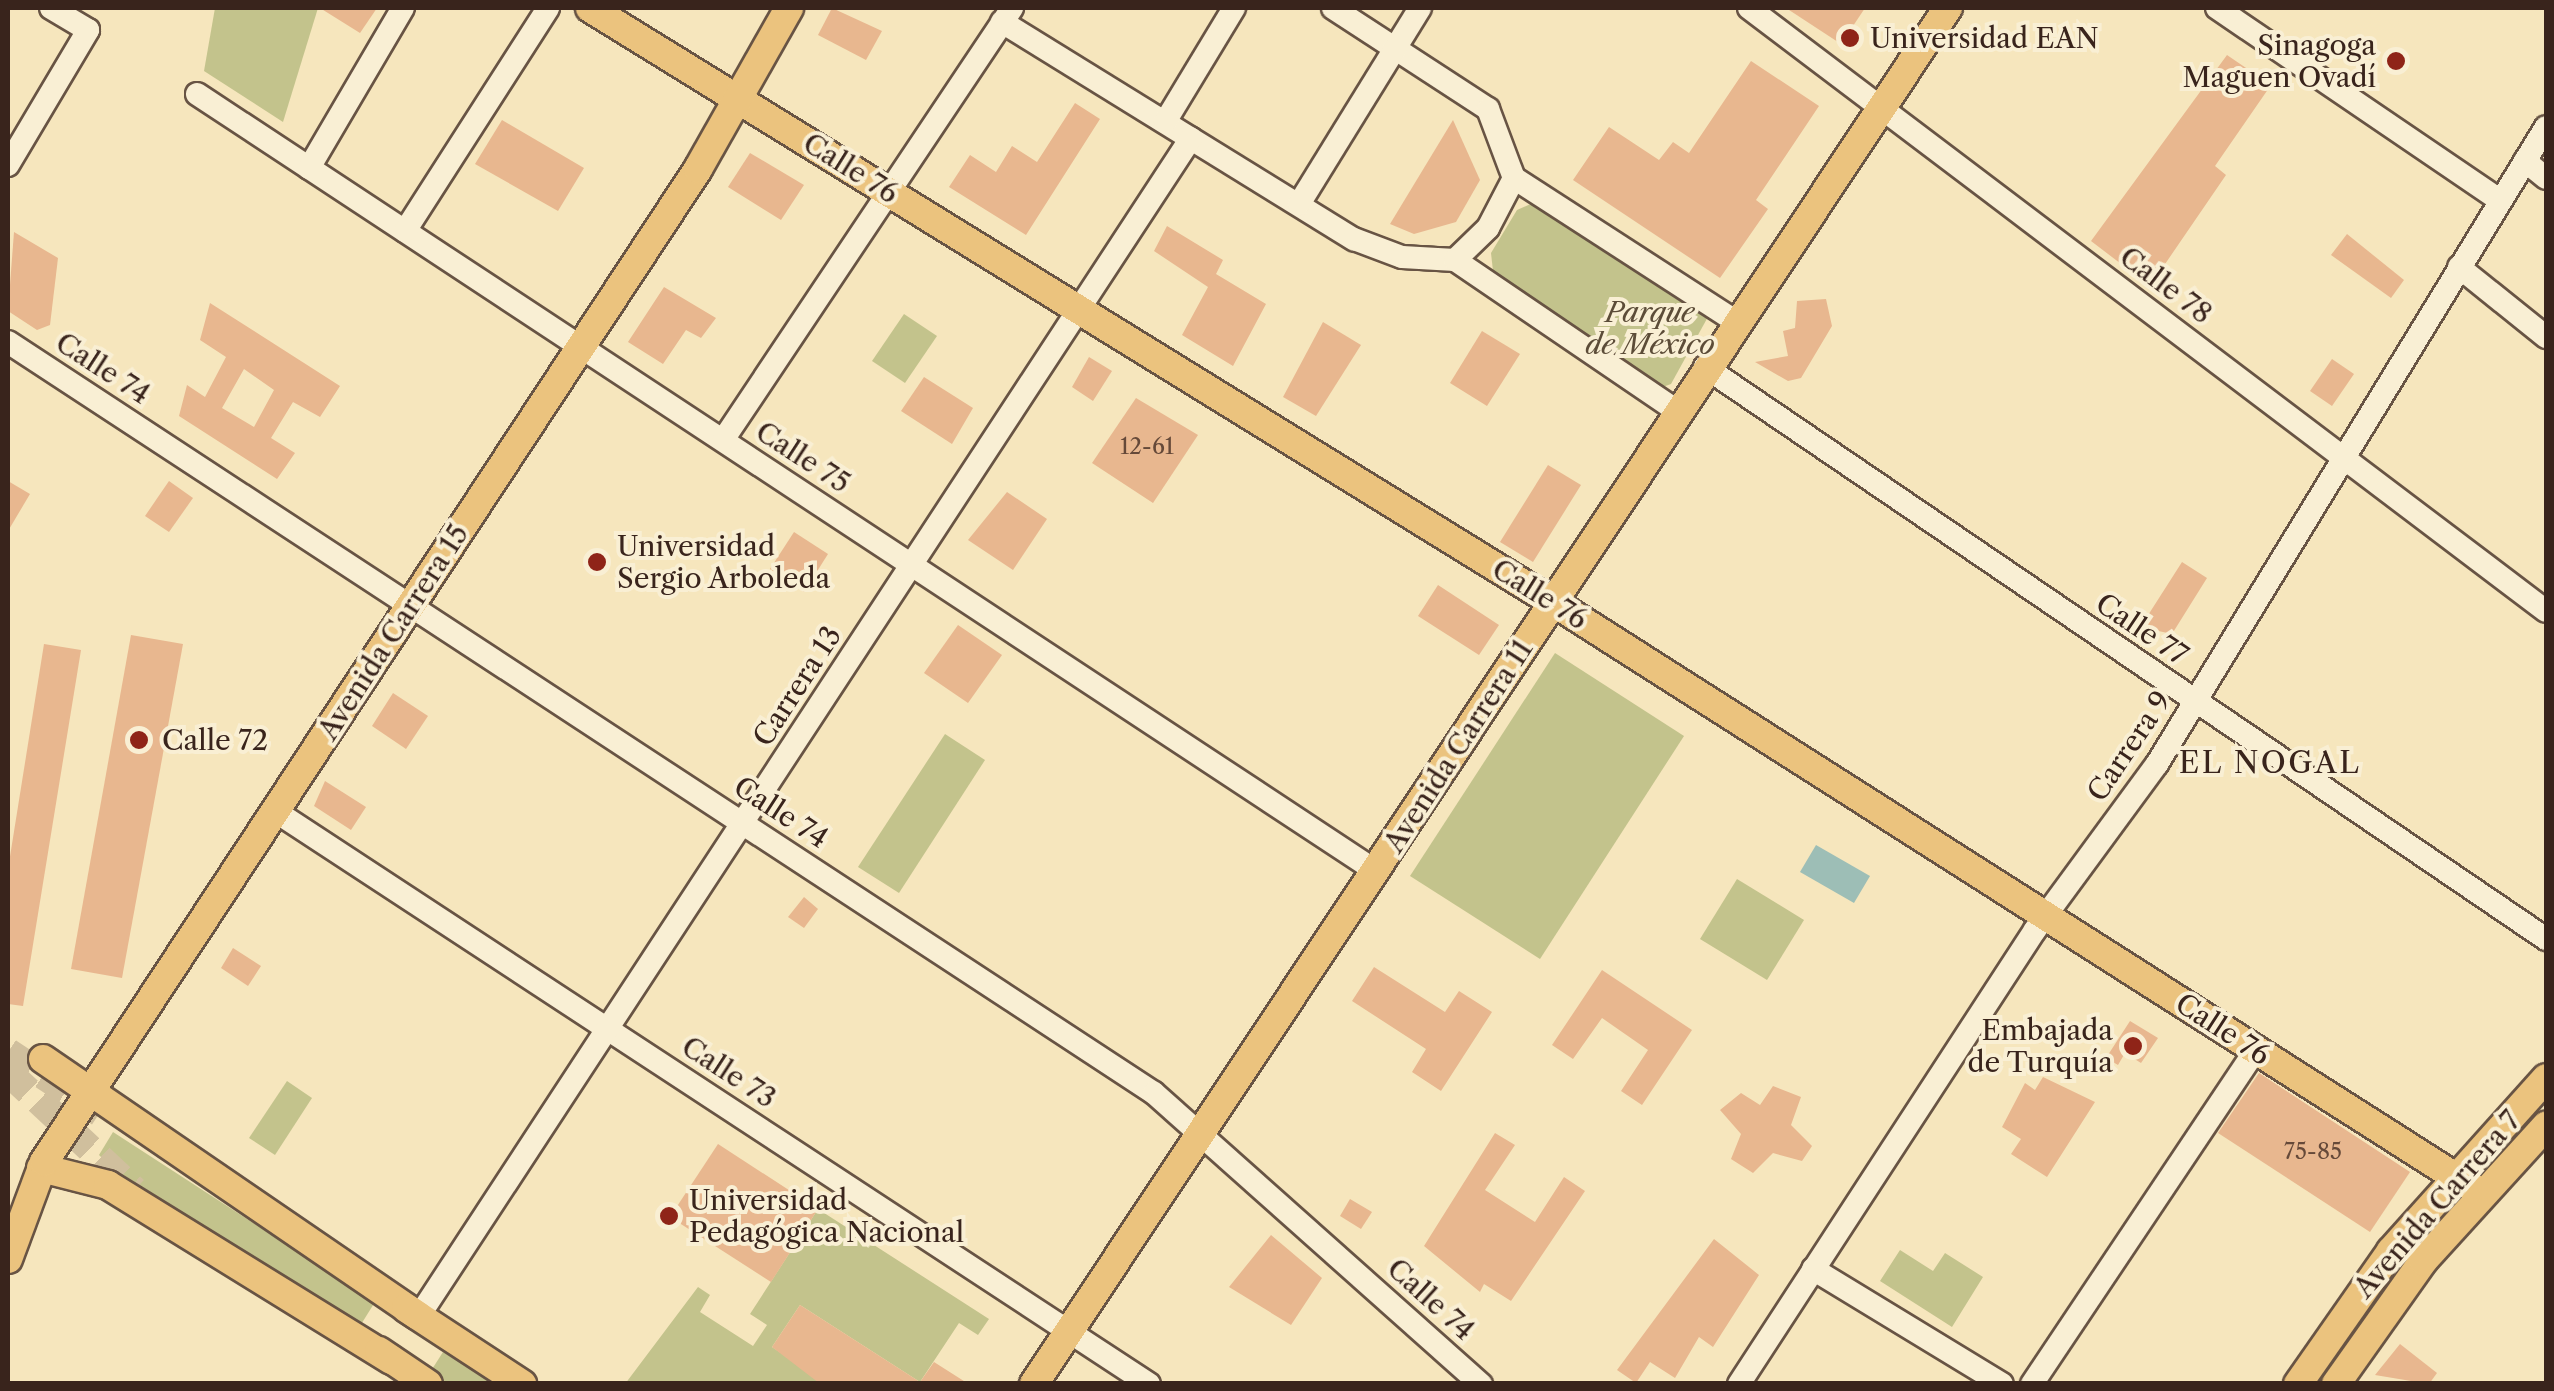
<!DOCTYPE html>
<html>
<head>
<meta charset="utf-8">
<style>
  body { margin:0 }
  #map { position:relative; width:2554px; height:1391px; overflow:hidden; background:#f6e6bd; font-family:"Libre Caslon Text",serif }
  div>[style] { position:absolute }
  .green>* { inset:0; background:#c3c38c }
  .water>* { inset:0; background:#9dbeb6 }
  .building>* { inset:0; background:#e8b78f }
  .major-tunnel>* { height:28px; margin-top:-14px; transform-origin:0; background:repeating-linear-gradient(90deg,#d0bf9d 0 28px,transparent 0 42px) }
  .roads { filter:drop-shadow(2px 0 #685444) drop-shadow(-2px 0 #685444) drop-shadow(0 2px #685444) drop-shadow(0 -2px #685444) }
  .minor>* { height:22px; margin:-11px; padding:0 11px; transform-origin:11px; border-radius:11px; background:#f9efd4 }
  .major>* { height:28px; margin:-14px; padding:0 14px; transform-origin:14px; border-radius:14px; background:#ebc37e }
  .dots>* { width:28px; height:28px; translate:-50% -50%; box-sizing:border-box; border:5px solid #f9efd4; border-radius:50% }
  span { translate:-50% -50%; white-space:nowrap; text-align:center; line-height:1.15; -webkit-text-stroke:8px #f9efd4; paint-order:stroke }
  .number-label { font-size:22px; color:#654939 }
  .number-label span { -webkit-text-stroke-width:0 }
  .poi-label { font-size:28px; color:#39241c }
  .left { translate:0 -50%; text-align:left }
  .right { translate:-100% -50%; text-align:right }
  .street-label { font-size:28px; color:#39241c }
  .park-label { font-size:28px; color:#5c4c38; font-style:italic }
  .neighbourhood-label { font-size:30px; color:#39241c; letter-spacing:2.5px }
  .frame { position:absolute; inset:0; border:10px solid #39241c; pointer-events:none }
</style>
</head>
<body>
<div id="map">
  <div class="green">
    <i style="clip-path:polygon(215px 8px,318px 8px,283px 122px,204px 71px)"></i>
    <i style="clip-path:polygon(1535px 202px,1709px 315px,1671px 384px,1660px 388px,1493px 271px,1491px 253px,1517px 210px)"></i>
    <i style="clip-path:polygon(904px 314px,937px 336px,905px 383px,872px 361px)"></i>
    <i style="clip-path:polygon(1555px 653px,1684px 736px,1540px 959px,1410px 876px)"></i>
    <i style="clip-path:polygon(945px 734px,985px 760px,899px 893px,858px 867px)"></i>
    <i style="clip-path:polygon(1737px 879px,1804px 920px,1767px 980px,1700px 939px)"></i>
    <i style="clip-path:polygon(287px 1081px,312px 1098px,275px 1155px,249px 1138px)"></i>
    <i style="clip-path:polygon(113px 1132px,375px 1302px,360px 1326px,111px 1167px,99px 1155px)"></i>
    <i style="clip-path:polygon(818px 1209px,989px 1319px,978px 1335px,959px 1323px,920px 1382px,800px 1305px,772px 1347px,826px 1383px,625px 1384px,698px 1287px,710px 1295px,700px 1312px,753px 1346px,767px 1325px,750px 1314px)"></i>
    <i style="clip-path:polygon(1900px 1250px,1933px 1271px,1945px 1253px,1983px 1277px,1952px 1327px,1880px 1281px)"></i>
    <i style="clip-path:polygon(443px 1352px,493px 1383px,443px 1383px,429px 1374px)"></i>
  </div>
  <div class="water">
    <i style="clip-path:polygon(1816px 845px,1870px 876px,1854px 903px,1800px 872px)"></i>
  </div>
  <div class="building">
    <i style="clip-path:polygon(320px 8px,377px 8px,360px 33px)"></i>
    <i style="clip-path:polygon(832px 8px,882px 31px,866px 60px,818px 35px)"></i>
    <i style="clip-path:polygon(1786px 8px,1865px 8px,1841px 44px)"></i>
    <i style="clip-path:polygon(2227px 55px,2271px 85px,2215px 166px,2226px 175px,2150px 286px,2091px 241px)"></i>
    <i style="clip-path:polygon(1751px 61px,1819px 106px,1756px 200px,1768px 209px,1720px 278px,1573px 180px,1609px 127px,1659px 160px,1673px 142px,1689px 153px)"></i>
    <i style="clip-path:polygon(1075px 103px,1100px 119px,1026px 235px,949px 187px,970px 155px,996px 172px,1012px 146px,1037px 162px)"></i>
    <i style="clip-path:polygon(502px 120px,584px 168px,558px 211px,475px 164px)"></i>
    <i style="clip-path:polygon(1453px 120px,1480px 180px,1456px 222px,1414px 234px,1390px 224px)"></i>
    <i style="clip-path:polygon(750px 153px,804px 185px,781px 220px,728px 187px)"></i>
    <i style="clip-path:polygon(1167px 226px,1223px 260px,1216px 274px,1266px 304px,1233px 366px,1182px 335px,1208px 287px,1154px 251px)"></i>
    <i style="clip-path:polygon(14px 232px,58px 258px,50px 325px,37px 330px,8px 311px)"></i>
    <i style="clip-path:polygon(2347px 234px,2404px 280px,2391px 298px,2331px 255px)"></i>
    <i style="clip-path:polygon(664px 287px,716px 318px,701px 338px,686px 330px,663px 364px,628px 342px)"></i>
    <i style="clip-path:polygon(1826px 299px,1832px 326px,1801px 378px,1788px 381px,1755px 362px,1788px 356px,1783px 331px,1795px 328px,1797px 301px)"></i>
    <i style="clip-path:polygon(evenodd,210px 303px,340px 386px,320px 417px,293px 402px,271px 438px,295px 453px,277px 479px,179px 416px,187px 385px,205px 397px,226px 357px,200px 340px,210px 303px,244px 369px,274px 390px,254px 427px,222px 408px,244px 369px)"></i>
    <i style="clip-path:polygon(1323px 322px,1361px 345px,1316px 416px,1283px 397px)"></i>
    <i style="clip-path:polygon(1482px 331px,1520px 354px,1487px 406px,1450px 383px)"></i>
    <i style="clip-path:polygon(1089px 357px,1112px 371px,1093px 401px,1072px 387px)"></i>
    <i style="clip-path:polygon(2332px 359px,2354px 374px,2332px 406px,2310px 391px)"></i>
    <i style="clip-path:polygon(924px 377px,973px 408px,952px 444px,901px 411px)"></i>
    <i style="clip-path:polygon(1136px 398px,1198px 435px,1153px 503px,1092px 463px)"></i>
    <i style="clip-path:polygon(1548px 465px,1581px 485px,1533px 562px,1500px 542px)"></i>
    <i style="clip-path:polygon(8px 481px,30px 494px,8px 531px)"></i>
    <i style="clip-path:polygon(169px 481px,193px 498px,169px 532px,145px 516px)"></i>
    <i style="clip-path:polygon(1007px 492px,1047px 519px,1013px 570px,968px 540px)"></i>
    <i style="clip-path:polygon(794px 532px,828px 554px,804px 592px,770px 569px)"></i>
    <i style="clip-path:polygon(2182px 562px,2207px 578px,2172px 634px,2154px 630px,2147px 641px,2136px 634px)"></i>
    <i style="clip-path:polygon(1438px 585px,1499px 625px,1479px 655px,1418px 616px)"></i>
    <i style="clip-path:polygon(958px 625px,1002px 655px,968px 703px,924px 673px)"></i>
    <i style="clip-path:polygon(131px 635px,183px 644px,122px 978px,71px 969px)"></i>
    <i style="clip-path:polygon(44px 644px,81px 650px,23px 1006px,8px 1004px,8px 869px)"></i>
    <i style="clip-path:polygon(393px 693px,428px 716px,406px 749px,372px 726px)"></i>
    <i style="clip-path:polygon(325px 781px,366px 807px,351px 830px,314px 806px)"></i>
    <i style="clip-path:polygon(804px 897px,818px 909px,804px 928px,788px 917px)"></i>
    <i style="clip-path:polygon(233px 948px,261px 966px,248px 986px,221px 968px)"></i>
    <i style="clip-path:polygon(1374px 967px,1445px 1012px,1459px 991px,1492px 1012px,1441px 1091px,1412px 1072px,1426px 1049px,1352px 1001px)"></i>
    <i style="clip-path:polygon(1602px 970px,1692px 1030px,1642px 1105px,1621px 1091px,1648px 1050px,1602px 1018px,1573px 1059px,1552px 1045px)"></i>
    <i style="clip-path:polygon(2130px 1021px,2158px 1038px,2141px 1063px,2125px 1053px,2118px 1065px,2106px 1058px)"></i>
    <i style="clip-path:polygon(2259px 1073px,2410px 1172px,2370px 1232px,2218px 1133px)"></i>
    <i style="clip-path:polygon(2043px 1077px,2095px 1102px,2047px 1177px,2011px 1154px,2021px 1139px,2002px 1127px,2025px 1083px,2035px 1090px)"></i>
    <i style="clip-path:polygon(1773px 1086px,1801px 1097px,1791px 1125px,1812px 1146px,1802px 1161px,1773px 1153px,1753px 1173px,1731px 1159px,1741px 1134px,1720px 1110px,1741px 1093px,1760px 1105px)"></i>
    <i style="clip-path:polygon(1495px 1133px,1515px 1145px,1485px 1190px,1535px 1222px,1564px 1177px,1585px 1191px,1511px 1301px,1484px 1284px,1480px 1292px,1424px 1246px)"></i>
    <i style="clip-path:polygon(718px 1144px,818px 1209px,771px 1282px,670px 1217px)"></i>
    <i style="clip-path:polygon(1350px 1199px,1372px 1212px,1361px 1229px,1340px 1216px)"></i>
    <i style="clip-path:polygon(1271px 1235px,1322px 1278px,1291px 1325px,1229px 1287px)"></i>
    <i style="clip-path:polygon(1714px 1239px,1759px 1275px,1713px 1347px,1699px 1337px,1675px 1378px,1650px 1362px,1636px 1383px,1617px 1370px)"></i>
    <i style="clip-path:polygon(800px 1305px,920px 1382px,934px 1362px,967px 1383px,819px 1383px,772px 1347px)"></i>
    <i style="clip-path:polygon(2400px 1344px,2437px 1373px,2429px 1384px,2375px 1375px)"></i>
  </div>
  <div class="major-tunnel">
    <i style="left:8px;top:1052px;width:110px;rotate:33.5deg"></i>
    <i style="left:8px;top:1072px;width:173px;rotate:43.1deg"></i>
  </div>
  <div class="roads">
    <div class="minor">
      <i style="left:1333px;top:8px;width:185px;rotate:33.1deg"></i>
      <i style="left:1488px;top:109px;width:74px;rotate:69.4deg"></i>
      <i style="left:1514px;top:178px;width:263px;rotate:32.9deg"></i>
      <i style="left:1749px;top:8px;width:999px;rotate:37.11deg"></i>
      <i style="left:2217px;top:8px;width:343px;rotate:34.2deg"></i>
      <i style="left:1002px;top:22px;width:414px;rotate:31.7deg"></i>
      <i style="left:1354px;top:239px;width:51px;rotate:20.6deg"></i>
      <i style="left:1402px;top:257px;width:53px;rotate:3.2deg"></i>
      <i style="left:1455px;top:260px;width:267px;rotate:34.2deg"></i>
      <i style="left:197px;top:94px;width:1412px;rotate:33.39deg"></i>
      <i style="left:1165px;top:122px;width:133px;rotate:-58.8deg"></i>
      <i style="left:2525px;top:161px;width:27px;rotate:39deg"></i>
      <i style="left:8px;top:165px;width:157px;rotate:-59.3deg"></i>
      <i style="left:88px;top:30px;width:43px;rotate:-149.3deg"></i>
      <i style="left:309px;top:168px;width:186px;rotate:-59.6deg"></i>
      <i style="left:1299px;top:204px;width:230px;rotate:-58.3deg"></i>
      <i style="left:405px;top:231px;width:265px;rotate:-57.3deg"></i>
      <i style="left:1455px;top:260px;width:46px;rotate:-44.1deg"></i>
      <i style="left:1488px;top:228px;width:56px;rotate:-62.5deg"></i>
      <i style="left:2459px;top:267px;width:112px;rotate:38.8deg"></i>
      <i style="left:8px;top:342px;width:1370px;rotate:33.24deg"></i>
      <i style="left:1154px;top:1093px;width:438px;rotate:41.7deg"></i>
      <i style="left:1705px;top:367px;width:1017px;rotate:34.22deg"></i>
      <i style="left:723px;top:440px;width:520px;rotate:-56.22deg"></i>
      <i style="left:275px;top:811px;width:1045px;rotate:33.25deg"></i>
      <i style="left:1813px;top:1269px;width:221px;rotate:31.3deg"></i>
      <i style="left:419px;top:1316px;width:1408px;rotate:-56.76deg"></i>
      <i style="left:1739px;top:1384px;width:542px;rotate:-56.9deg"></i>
      <i style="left:2035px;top:930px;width:206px;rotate:-53.7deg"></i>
      <i style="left:2157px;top:764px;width:746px;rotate:-58.59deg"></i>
      <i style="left:2032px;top:1384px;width:402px;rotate:-56.2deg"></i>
    </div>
    <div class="major">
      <i style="left:590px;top:8px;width:1148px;rotate:31.68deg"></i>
      <i style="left:1567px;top:611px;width:1085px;rotate:32.5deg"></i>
      <i style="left:43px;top:1059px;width:455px;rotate:34.4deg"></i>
      <i style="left:41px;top:1168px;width:69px;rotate:14.2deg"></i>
      <i style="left:108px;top:1185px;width:333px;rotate:31.7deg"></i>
      <i style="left:8px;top:1259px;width:103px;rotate:-69.6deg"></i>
      <i style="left:44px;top:1162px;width:1189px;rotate:-56.63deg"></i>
      <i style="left:698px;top:169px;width:185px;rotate:-60.5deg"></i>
      <i style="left:406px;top:1308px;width:139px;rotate:33.2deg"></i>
      <i style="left:379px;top:1351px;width:59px;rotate:34deg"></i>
      <i style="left:1034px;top:1384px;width:1652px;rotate:-56.41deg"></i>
      <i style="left:2298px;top:1384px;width:162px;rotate:-55deg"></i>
      <i style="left:2391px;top:1251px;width:232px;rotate:-48.1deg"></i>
      <i style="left:2336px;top:1384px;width:151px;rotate:-54.7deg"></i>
      <i style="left:2423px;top:1261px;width:183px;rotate:-47.7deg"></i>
    </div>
  </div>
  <div class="dots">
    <i style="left:1850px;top:38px;background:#8f2418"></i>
    <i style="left:2396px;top:61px;background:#8f2418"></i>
    <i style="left:597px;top:562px;background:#8f2418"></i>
    <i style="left:139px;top:740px;background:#8f2418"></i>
    <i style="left:2133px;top:1046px;background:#8f2418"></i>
    <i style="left:669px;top:1216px;background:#8f2418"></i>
  </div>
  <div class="number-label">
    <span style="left:1147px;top:447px">12-61</span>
    <span style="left:2313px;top:1152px">75-85</span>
  </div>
  <div class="poi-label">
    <span class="left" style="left:1870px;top:38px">Universidad EAN</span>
    <span class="right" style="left:2376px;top:61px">Sinagoga<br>Maguen Ovadí</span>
    <span class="left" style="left:617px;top:562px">Universidad<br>Sergio Arboleda</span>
    <span class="left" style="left:162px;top:740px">Calle 72</span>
    <span class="right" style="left:2113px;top:1046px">Embajada<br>de Turquía</span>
    <span class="left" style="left:689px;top:1216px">Universidad<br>Pedagógica Nacional</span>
  </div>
  <div class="street-label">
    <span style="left:851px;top:168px;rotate:32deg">Calle 76</span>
    <span style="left:2166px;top:285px;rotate:37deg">Calle 78</span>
    <span style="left:103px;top:368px;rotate:33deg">Calle 74</span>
    <span style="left:803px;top:457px;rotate:33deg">Calle 75</span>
    <span style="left:1540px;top:594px;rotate:32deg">Calle 76</span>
    <span style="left:2142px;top:629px;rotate:34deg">Calle 77</span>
    <span style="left:393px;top:632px;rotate:-57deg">Avenida Carrera 15</span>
    <span style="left:797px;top:686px;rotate:-57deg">Carrera 13</span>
    <span style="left:1458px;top:746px;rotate:-57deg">Avenida Carrera 11</span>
    <span style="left:2129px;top:746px;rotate:-56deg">Carrera 9</span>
    <span style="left:781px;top:812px;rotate:33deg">Calle 74</span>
    <span style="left:2223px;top:1029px;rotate:33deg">Calle 76</span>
    <span style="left:729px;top:1072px;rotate:33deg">Calle 73</span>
    <span style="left:2437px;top:1204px;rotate:-49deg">Avenida Carrera 7</span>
    <span style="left:1431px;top:1299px;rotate:42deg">Calle 74</span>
  </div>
  <div class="park-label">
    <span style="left:1650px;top:328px">Parque<br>de México</span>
  </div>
  <div class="neighbourhood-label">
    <span style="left:2270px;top:763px">EL NOGAL</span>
  </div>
  <div class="frame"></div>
</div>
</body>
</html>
